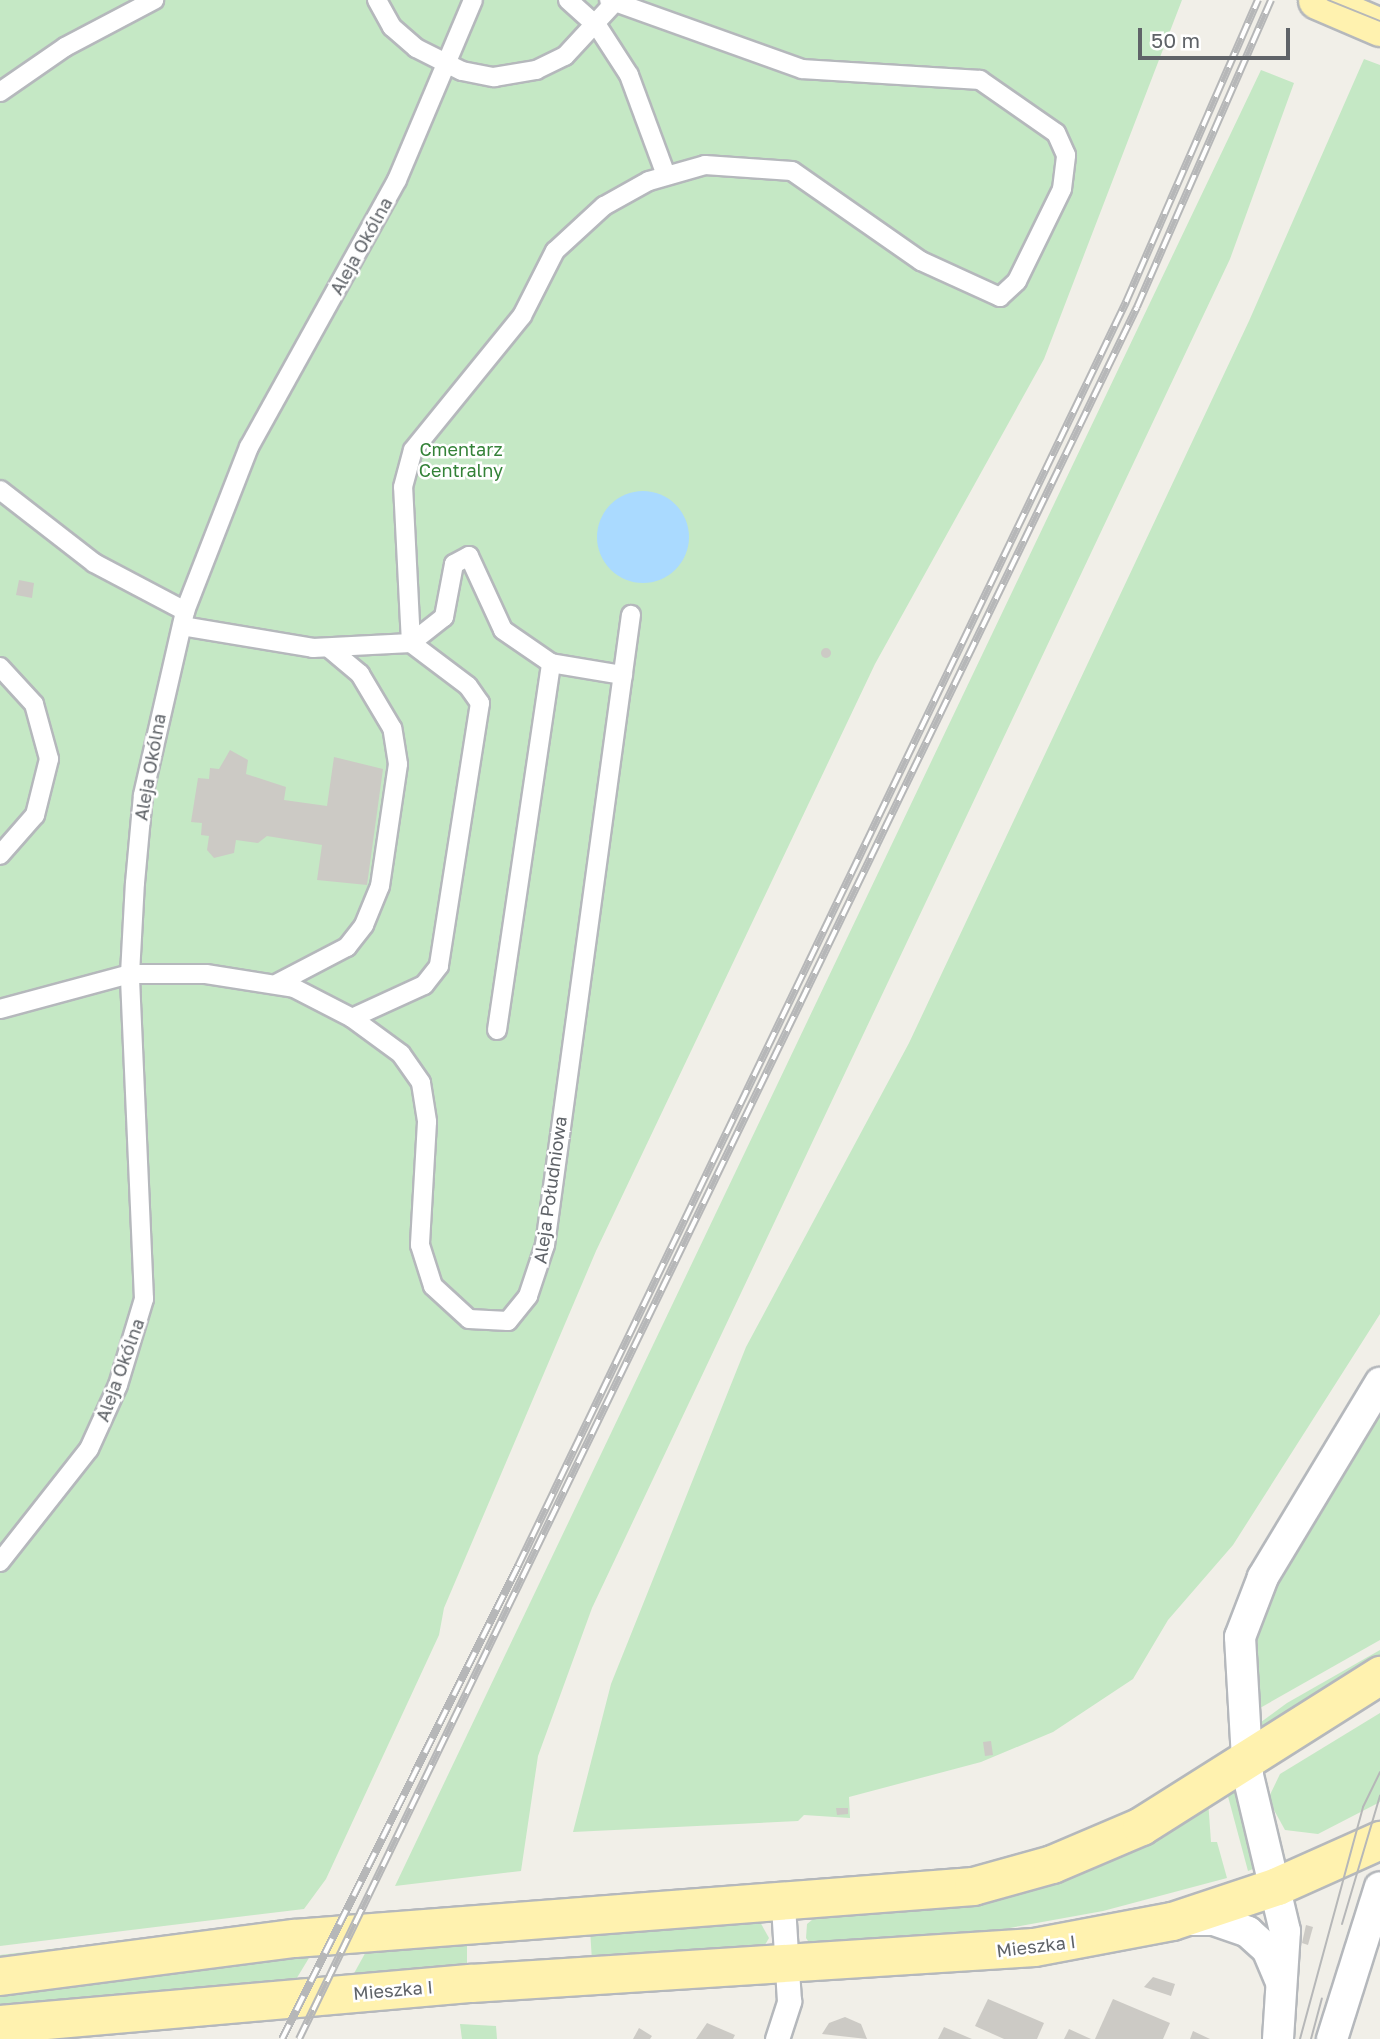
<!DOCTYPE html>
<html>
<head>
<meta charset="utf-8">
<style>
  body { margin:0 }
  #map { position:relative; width:1380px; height:2039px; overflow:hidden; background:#f1efe8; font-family:"Golos Text",sans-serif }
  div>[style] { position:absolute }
  .green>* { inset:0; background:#c5e8c5 }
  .water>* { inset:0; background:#aadaff }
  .round { border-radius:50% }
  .building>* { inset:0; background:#cccac5 }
  .roads { filter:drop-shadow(2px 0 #b5b8bc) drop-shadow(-2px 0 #b5b8bc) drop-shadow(0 2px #b5b8bc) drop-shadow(0 -2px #b5b8bc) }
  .pedestrian>* { height:18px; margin:-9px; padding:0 9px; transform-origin:9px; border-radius:9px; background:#fff }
  .minor>* { height:23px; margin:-11.5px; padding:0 11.5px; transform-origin:11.5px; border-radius:11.5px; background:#fff }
  .tertiary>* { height:30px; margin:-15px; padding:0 15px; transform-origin:15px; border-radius:15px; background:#fff }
  .primary>* { height:37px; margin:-18.5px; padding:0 18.5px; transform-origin:18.5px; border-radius:18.5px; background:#fff2af }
  .tram>* { height:2px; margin:-1px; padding:0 1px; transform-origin:1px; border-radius:1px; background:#b6b7b8 }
  .rail>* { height:8px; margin-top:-4px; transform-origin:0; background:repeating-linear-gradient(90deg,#fff 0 16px,#b6b7b8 0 32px); box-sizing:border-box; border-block:2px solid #b6b7b8 }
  span { translate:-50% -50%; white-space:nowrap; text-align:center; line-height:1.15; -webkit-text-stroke:5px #fff; paint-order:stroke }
  .street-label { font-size:18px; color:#5f6368 }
  .park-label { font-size:18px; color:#348238 }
  .scale { position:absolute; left:1138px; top:28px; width:152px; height:32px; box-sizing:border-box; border:4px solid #5f6368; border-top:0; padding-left:9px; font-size:21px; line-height:24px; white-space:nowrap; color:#5f6368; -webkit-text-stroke:5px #fff; paint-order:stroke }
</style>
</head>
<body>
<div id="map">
  <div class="green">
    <i style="clip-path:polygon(0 0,1182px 0,1044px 359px,875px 664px,596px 1251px,444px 1608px,439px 1635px,326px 1879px,304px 1909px,0 1946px)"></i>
    <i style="clip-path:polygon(1364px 59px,1380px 65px,1380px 1314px,1233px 1545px,1168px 1620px,1133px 1679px,1053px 1732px,981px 1762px,849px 1797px,850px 1818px,804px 1815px,798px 1821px,573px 1832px,611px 1684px,746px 1347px,909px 1043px,1249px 321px)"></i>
    <i style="clip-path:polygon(1261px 70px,1294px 83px,1230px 259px,592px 1608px,538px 1756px,521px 1871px,395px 1886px)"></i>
    <i style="clip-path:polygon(1380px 1397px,1380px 1640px,1253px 1712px,1259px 1604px)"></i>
    <i style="clip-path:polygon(1380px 1650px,1380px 1661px,1259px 1732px,1257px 1725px,1287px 1703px)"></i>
    <i style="clip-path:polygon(1380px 1713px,1380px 1802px,1318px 1834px,1285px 1830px,1268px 1799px,1280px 1774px)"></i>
    <i style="clip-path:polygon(1236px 1784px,1258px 1867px,1248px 1871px,1226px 1789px)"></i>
    <i style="clip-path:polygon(1208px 1800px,1211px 1842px,1217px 1842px,1227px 1878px,1103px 1911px,938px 1941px,810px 1944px,806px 1938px,807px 1924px,818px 1915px,989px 1897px)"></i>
    <i style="clip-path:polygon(759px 1920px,769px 1938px,762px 1950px,592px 1962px,590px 1928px)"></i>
    <i style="clip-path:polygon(262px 1924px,0 1962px,0 1955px)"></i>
    <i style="clip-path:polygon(467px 1937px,467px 1968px,352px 1977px,368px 1948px)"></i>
    <i style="clip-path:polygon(312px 1953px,295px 1981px,0 2009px,0 1989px)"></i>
    <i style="clip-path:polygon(460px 2024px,496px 2026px,497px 2039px,462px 2039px)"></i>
  </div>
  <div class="water">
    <i class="round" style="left:597px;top:491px;width:92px;height:92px"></i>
  </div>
  <div class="building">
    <i style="clip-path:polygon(19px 580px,34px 583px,32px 598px,16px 595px)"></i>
    <i class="round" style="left:821px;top:648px;width:10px;height:10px"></i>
    <i style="clip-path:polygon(230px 750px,248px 760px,246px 774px,286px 787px,284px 800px,327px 806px,334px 757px,383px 769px,367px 885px,317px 880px,322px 845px,267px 836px,258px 843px,236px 840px,234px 853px,214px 858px,207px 850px,209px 836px,201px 835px,202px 823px,191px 822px,198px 778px,209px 779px,210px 768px,219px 769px)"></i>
    <i style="clip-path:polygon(991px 1741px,993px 1755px,985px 1756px,983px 1742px)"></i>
    <i style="clip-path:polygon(836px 1808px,848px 1808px,848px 1814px,837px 1815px)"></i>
    <i style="clip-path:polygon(1306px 1925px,1313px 1927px,1308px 1945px,1302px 1943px)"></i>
    <i style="clip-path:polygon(1153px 1977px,1175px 1984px,1171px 1996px,1144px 1987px)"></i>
    <i style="clip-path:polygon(988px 1999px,1044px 2023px,1037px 2039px,1004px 2039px,975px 2026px)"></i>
    <i style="clip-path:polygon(1113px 1999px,1170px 2023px,1163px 2039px,1095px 2039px)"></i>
    <i style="clip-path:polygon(845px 2017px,861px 2024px,867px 2039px,822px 2034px,829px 2023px)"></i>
    <i style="clip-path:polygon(707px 2023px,735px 2035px,733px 2039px,696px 2039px)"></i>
    <i style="clip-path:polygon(944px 2027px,972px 2039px,938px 2039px)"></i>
    <i style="clip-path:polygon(639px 2028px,652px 2036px,650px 2039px,633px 2039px)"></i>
    <i style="clip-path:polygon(1069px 2029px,1091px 2039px,1064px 2039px)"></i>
    <i style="clip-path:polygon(1193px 2031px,1210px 2039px,1190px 2039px)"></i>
  </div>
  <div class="roads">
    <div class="pedestrian">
      <i style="left:377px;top:0;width:31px;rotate:61deg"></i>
      <i style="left:392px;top:27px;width:32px;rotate:41deg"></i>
      <i style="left:416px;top:48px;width:51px;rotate:26.6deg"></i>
      <i style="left:462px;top:71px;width:33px;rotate:11deg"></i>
      <i style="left:494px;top:77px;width:43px;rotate:-9.5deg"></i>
      <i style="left:536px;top:70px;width:32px;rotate:-26deg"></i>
      <i style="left:565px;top:56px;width:74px;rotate:-47.2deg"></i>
      <i style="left:568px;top:0;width:40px;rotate:42deg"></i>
      <i style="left:598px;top:27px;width:57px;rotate:57.1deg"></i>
      <i style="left:629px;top:75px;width:107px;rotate:69.7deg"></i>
      <i style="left:0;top:92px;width:79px;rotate:-34.7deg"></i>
      <i style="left:65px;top:47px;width:101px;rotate:-27.8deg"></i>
      <i style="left:0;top:490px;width:119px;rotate:37.8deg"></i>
      <i style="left:94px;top:563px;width:103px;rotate:27.8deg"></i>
      <i style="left:182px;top:626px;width:133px;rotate:9.5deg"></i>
      <i style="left:313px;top:648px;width:98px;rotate:-2.9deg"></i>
      <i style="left:411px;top:643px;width:71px;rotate:37deg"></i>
      <i style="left:468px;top:686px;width:21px;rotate:55deg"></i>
      <i style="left:480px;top:703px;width:266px;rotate:98.9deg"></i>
      <i style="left:439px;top:966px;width:24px;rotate:128deg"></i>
      <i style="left:424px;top:985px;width:79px;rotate:155.4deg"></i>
      <i style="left:411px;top:643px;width:156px;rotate:-92.9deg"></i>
      <i style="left:403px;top:487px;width:38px;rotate:-75deg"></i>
      <i style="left:413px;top:450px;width:173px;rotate:-50.9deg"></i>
      <i style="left:522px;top:316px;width:73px;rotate:-63.1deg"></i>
      <i style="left:555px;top:251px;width:67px;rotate:-42.6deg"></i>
      <i style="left:604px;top:206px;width:51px;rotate:-29.1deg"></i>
      <i style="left:649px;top:181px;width:58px;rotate:-15.9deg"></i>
      <i style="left:705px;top:165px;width:87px;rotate:3.9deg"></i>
      <i style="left:792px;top:171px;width:157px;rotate:34.9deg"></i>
      <i style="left:921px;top:261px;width:87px;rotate:24.5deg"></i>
      <i style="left:1000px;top:297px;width:23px;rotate:-43deg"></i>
      <i style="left:1017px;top:281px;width:102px;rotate:-63.9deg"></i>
      <i style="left:1062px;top:189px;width:34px;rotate:-83deg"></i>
      <i style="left:1066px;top:155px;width:24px;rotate:-114deg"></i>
      <i style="left:1056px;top:133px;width:93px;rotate:-145.1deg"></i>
      <i style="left:980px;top:80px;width:178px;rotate:-176.5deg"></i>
      <i style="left:802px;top:69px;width:205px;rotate:-160.3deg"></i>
      <i style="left:411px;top:643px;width:42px;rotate:-38.2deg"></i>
      <i style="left:444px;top:617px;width:54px;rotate:-79.3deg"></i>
      <i style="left:454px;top:564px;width:17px;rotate:-28deg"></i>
      <i style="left:469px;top:556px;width:81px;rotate:65.3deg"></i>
      <i style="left:503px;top:630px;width:58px;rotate:34.5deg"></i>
      <i style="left:551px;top:663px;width:73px;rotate:9.5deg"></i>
      <i style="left:0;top:667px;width:50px;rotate:47.4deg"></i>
      <i style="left:34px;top:704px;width:57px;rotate:74.7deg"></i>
      <i style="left:49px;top:759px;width:58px;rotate:104deg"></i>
      <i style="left:35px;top:815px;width:53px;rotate:131.2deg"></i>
      <i style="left:278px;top:983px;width:78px;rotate:-27.6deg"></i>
      <i style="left:347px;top:947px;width:28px;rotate:-52deg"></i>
      <i style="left:364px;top:925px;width:42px;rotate:-67.7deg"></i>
      <i style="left:380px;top:886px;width:123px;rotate:-81.6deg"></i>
      <i style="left:398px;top:764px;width:36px;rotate:-99deg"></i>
      <i style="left:392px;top:728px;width:63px;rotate:-120.7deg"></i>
      <i style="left:360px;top:674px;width:40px;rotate:-140deg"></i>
      <i style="left:0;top:1009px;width:135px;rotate:-15.1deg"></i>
      <i style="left:130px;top:974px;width:76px"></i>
      <i style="left:206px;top:974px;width:89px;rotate:9deg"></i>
      <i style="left:294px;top:988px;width:65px;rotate:27.3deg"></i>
      <i style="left:352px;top:1018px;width:61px;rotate:36.3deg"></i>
      <i style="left:401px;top:1054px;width:35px;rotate:55deg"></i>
      <i style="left:421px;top:1083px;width:39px;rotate:81deg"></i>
      <i style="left:427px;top:1122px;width:123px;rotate:93.3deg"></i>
      <i style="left:420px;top:1245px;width:43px;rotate:72.4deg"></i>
      <i style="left:433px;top:1286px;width:49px;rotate:42.5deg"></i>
      <i style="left:469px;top:1319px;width:39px;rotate:3deg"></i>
      <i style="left:508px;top:1321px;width:32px;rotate:-51deg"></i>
      <i style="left:528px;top:1296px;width:54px;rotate:-71.6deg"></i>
      <i style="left:545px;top:1245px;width:636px;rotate:-82.23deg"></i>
      <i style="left:497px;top:1030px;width:371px;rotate:-81.6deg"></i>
      <i style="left:0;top:1562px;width:144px;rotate:-51.8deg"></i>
      <i style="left:89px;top:1449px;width:70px;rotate:-65.6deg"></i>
      <i style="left:118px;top:1385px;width:90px;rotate:-73.2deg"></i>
      <i style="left:144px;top:1299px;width:325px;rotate:-92.5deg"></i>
      <i style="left:130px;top:974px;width:91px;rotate:-86.9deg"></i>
      <i style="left:135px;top:883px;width:88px;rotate:-84.8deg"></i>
      <i style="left:143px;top:795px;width:189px;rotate:-77.1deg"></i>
      <i style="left:185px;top:611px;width:176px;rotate:-68.7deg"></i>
      <i style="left:249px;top:447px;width:305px;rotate:-61deg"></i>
      <i style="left:397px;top:180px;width:195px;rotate:-67.1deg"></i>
    </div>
    <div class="minor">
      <i style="left:777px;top:2039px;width:40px;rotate:-72deg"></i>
      <i style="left:789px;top:2001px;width:96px;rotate:-93.6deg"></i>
    </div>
    <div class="tertiary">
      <i style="left:1187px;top:1920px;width:27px"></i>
      <i style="left:1214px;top:1920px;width:36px;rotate:19deg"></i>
      <i style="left:1248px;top:1932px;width:25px;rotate:42deg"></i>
      <i style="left:1267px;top:1949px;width:36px;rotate:67deg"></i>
      <i style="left:1278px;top:2039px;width:108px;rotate:-86.3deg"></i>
      <i style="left:1285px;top:1931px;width:159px;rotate:-103.4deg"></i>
      <i style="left:1248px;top:1776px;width:139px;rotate:-93.3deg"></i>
      <i style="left:1240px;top:1637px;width:64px;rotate:-69deg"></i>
      <i style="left:1263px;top:1577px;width:227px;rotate:-58.9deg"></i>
      <i style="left:1332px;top:2039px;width:159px;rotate:-72.5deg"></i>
    </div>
    <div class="primary">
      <i style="left:1317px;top:0;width:69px;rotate:23.2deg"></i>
      <i style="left:0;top:1976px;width:296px;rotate:-7.4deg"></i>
      <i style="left:294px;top:1938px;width:681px;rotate:-4.38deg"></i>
      <i style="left:973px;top:1886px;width:82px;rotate:-15.6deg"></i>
      <i style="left:1052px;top:1864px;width:97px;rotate:-23.1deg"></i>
      <i style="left:1141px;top:1826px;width:283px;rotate:-32.3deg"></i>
      <i style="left:0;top:2024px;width:473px;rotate:-5deg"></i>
      <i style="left:471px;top:1983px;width:564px;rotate:-3.66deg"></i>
      <i style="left:1034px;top:1947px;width:140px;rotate:-10.7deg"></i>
      <i style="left:1172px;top:1921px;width:111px;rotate:-18.4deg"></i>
      <i style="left:1277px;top:1886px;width:113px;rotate:-24.1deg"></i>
    </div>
  </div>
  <div class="tram">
    <i style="left:1328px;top:0;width:56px;rotate:22deg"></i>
    <i style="left:1342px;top:1924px;width:134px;rotate:-73.5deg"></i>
    <i style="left:1300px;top:2039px;width:240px;rotate:-74.8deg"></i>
    <i style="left:1363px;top:1807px;width:39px;rotate:-64deg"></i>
    <i style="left:1311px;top:2039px;width:42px;rotate:-75deg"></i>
  </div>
  <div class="rail">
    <i style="left:282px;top:2039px;width:529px;rotate:-63.48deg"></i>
    <i style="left:518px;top:1566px;width:1403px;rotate:-64.31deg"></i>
    <i style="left:1126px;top:302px;width:330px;rotate:-66.4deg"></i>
    <i style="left:299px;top:2039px;width:1924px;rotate:-64.18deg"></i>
    <i style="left:1137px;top:307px;width:335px;rotate:-66.4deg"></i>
  </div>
  <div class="street-label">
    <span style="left:361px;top:246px;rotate:-61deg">Aleja Okólna</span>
    <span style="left:150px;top:767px;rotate:-80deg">Aleja Okólna</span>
    <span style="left:550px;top:1190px;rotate:-82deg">Aleja Południowa</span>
    <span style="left:120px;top:1370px;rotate:-70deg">Aleja Okólna</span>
    <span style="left:1036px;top:1946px;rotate:-7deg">Mieszka I</span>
    <span style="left:393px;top:1990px;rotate:-5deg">Mieszka I</span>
  </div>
  <div class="park-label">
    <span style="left:461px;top:460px">Cmentarz<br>Centralny</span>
  </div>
  <div class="scale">50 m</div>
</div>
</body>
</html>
